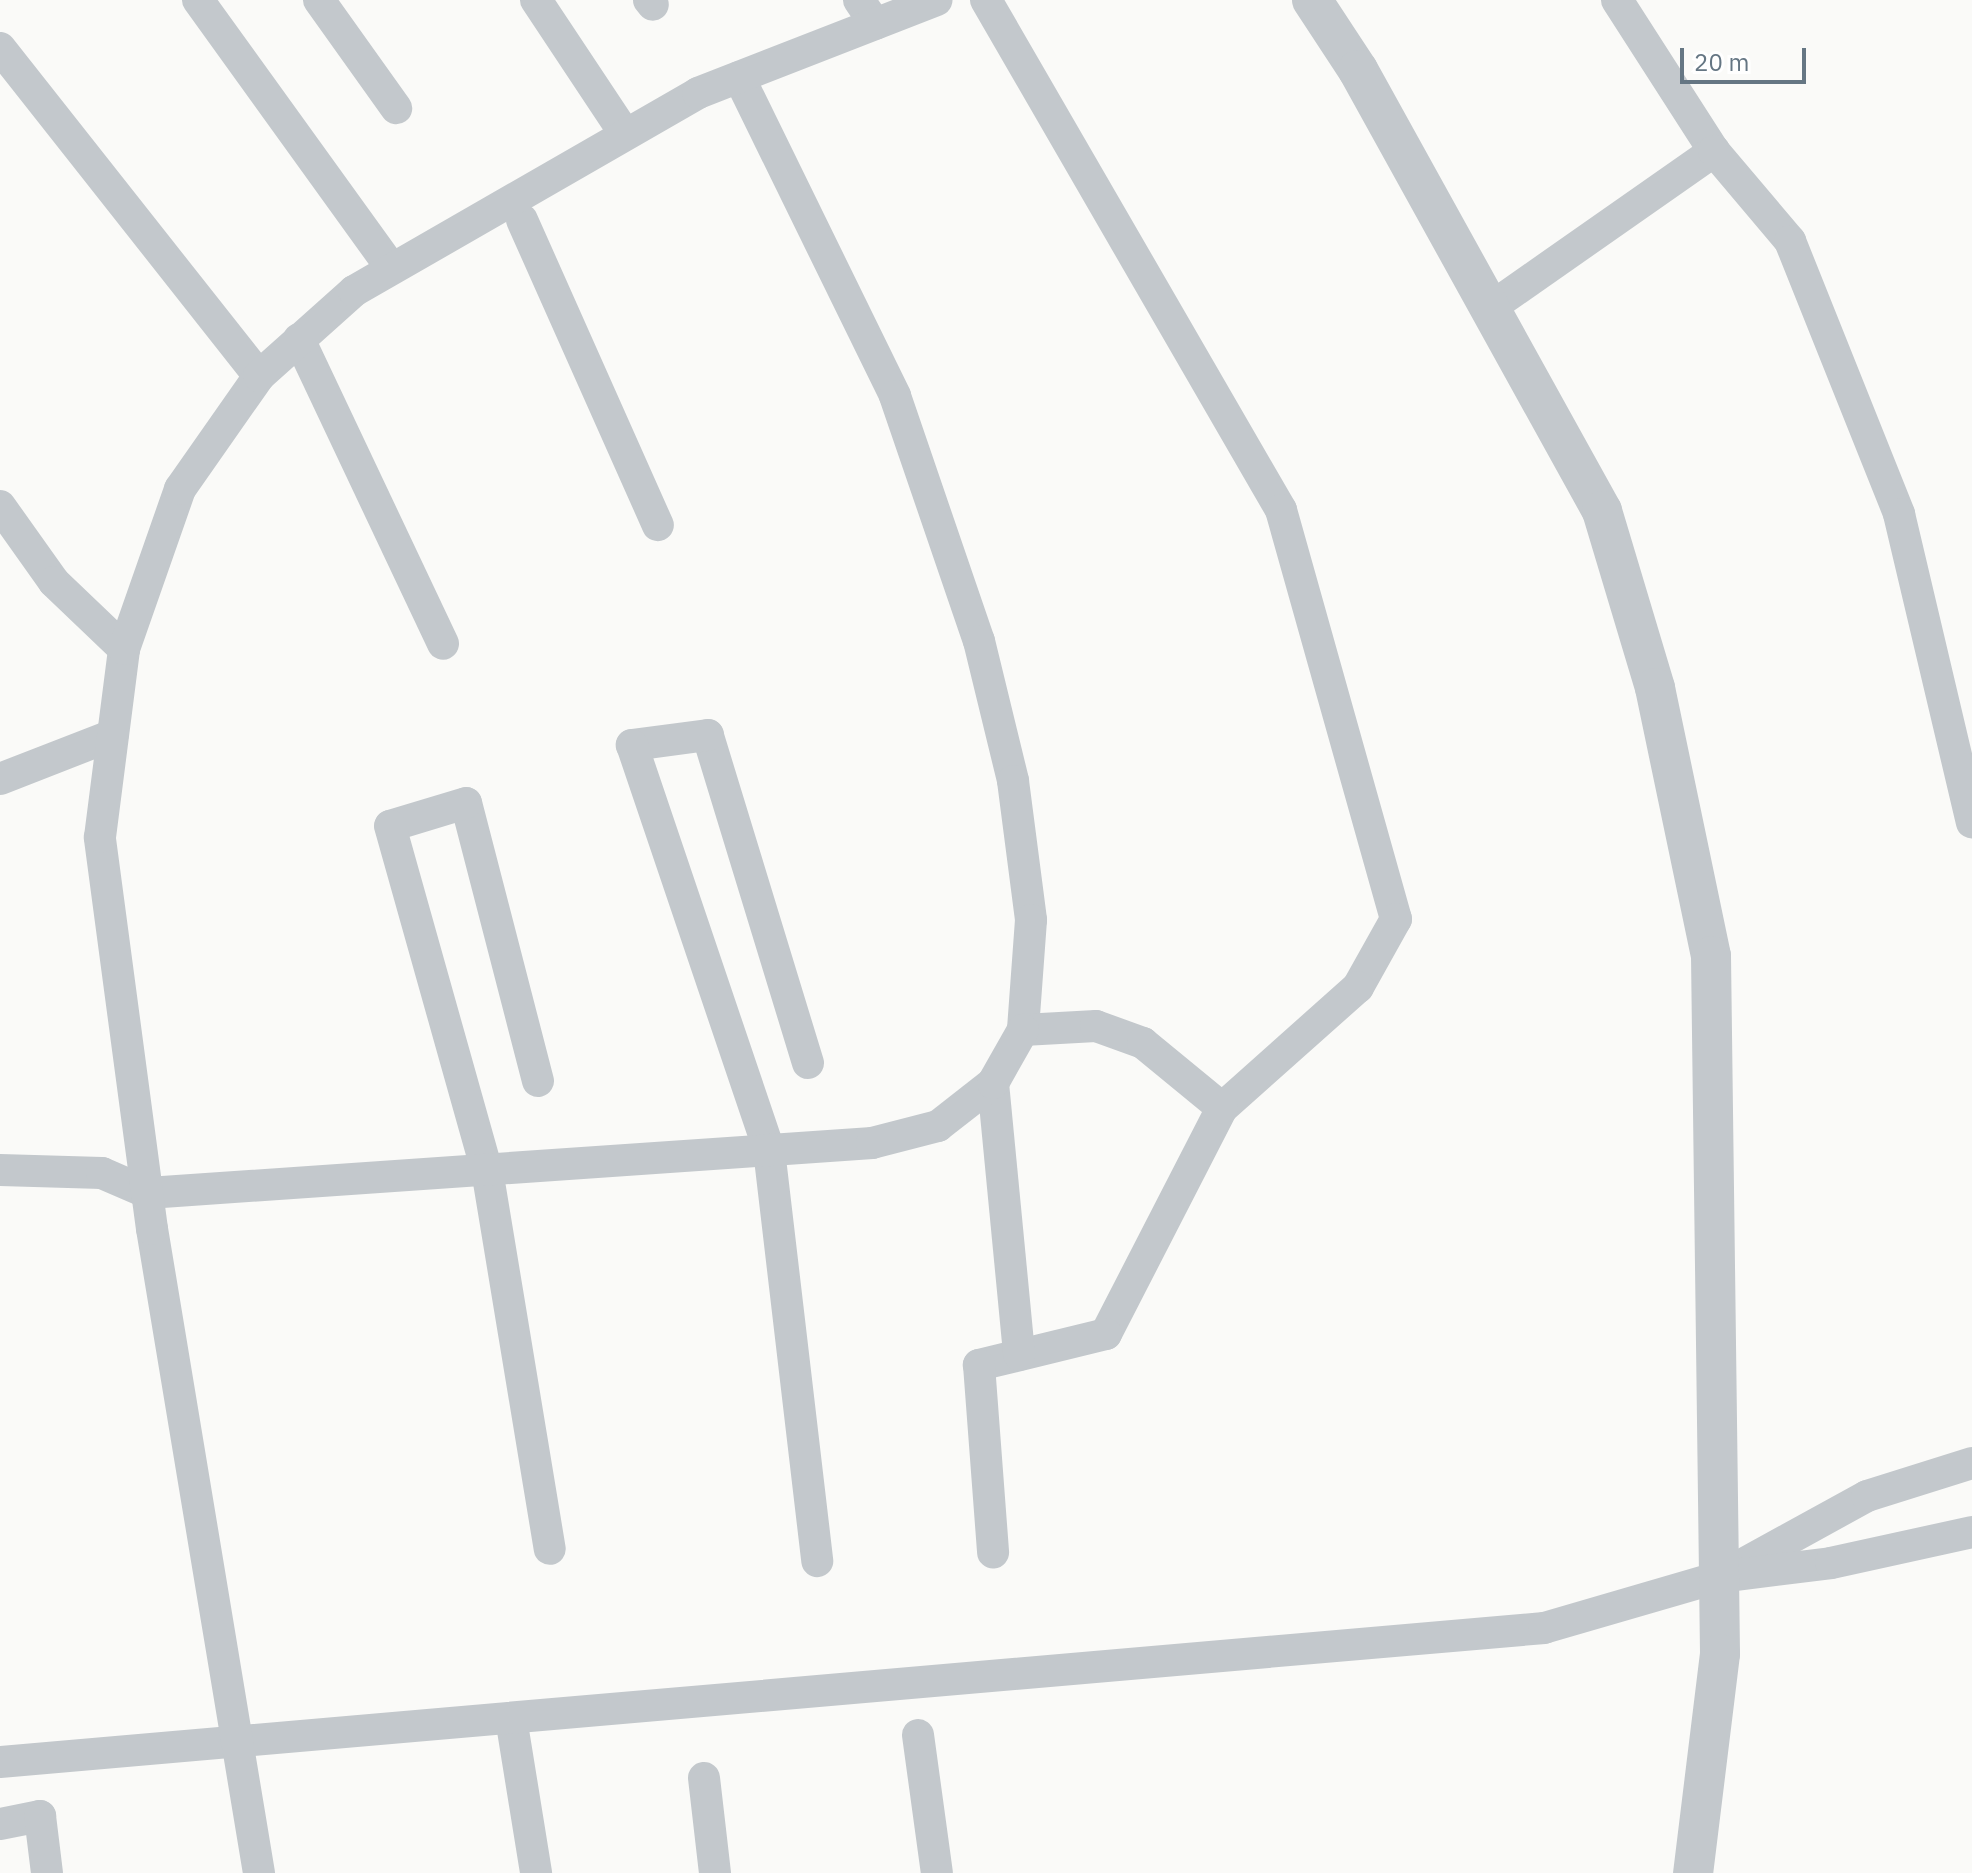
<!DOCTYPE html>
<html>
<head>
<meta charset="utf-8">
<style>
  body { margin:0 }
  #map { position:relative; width:1972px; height:1873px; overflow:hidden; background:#fafaf8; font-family:"IBM Plex Sans",sans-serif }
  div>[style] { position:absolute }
  .minor>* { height:32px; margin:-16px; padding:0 16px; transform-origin:16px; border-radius:16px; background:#c3c8cc }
  .tertiary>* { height:40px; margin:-20px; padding:0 20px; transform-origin:20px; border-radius:20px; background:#c3c8cc }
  span { translate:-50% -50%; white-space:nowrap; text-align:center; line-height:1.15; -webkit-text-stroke:8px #fff; paint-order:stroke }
  .scale { position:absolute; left:1680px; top:48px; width:126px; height:36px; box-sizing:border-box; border:4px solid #657683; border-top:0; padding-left:10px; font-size:24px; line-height:28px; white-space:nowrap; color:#657683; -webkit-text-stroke:6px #fff; paint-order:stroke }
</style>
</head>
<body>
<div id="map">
  <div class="minor">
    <i style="left:198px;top:0;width:330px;rotate:54.2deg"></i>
    <i style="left:319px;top:0;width:133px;rotate:54.5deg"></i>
    <i style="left:536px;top:0;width:161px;rotate:56.4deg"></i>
    <i style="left:649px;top:0;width:6px;rotate:51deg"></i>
    <i style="left:859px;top:0;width:29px;rotate:56deg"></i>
    <i style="left:986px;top:0;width:589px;rotate:59.95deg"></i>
    <i style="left:1281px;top:510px;width:425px;rotate:74.3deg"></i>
    <i style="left:1396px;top:919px;width:78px;rotate:119.2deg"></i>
    <i style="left:1358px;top:987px;width:182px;rotate:138.3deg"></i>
    <i style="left:1222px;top:1108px;width:254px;rotate:117.2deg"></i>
    <i style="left:1106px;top:1334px;width:131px;rotate:166.3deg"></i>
    <i style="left:979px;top:1365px;width:188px;rotate:85.7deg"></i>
    <i style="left:1617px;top:0;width:179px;rotate:57.3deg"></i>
    <i style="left:0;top:48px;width:418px;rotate:51.7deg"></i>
    <i style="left:739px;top:77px;width:355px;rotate:63.9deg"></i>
    <i style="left:895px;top:396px;width:259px;rotate:71.1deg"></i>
    <i style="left:979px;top:641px;width:144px;rotate:76.3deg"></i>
    <i style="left:1013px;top:781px;width:140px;rotate:82.6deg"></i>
    <i style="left:1031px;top:920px;width:110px;rotate:94.2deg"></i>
    <i style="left:1023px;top:1030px;width:73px;rotate:-3.1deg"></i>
    <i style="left:1096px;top:1026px;width:50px;rotate:19.9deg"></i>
    <i style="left:1143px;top:1043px;width:102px;rotate:39.4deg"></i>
    <i style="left:522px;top:220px;width:334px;rotate:66deg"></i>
    <i style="left:1490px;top:308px;width:274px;rotate:-35deg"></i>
    <i style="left:1714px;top:151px;width:118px;rotate:49.8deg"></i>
    <i style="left:1790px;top:241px;width:294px;rotate:68.2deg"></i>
    <i style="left:1899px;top:514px;width:317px;rotate:76.7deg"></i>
    <i style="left:299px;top:339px;width:337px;rotate:64.7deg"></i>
    <i style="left:0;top:506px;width:93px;rotate:54.6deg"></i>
    <i style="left:54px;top:582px;width:97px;rotate:43.7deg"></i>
    <i style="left:0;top:779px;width:121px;rotate:-21.3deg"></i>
    <i style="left:808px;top:1063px;width:343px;rotate:-107deg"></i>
    <i style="left:708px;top:735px;width:77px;rotate:172.5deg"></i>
    <i style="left:632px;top:745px;width:428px;rotate:71.3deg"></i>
    <i style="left:769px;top:1150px;width:414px;rotate:83.3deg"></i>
    <i style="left:538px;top:1081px;width:287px;rotate:-104.5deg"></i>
    <i style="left:466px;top:803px;width:79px;rotate:163.2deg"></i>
    <i style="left:390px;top:826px;width:357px;rotate:74.3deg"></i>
    <i style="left:487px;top:1170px;width:384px;rotate:80.6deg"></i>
    <i style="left:993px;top:1083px;width:273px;rotate:84.5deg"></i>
    <i style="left:0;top:1170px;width:102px;rotate:1.7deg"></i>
    <i style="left:102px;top:1173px;width:50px;rotate:23.5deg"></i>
    <i style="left:148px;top:1193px;width:726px;rotate:-3.95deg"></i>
    <i style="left:872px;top:1143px;width:68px;rotate:-14.4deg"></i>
    <i style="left:938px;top:1126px;width:70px;rotate:-38deg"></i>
    <i style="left:993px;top:1083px;width:61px;rotate:-60.5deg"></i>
    <i style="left:1736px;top:1568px;width:149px;rotate:-28.8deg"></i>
    <i style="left:1867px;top:1496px;width:110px;rotate:-17.4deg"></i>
    <i style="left:511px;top:1718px;width:157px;rotate:80.8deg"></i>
    <i style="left:918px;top:1735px;width:139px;rotate:82.2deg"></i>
    <i style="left:0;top:1762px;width:1550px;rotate:-4.96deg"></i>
    <i style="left:1544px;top:1628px;width:182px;rotate:-16.2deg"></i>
    <i style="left:1719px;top:1577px;width:113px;rotate:-7.1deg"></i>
    <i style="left:1831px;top:1563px;width:144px;rotate:-12.4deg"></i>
    <i style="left:704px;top:1778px;width:96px;rotate:83.4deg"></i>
    <i style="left:0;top:1824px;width:41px;rotate:-11.3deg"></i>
    <i style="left:40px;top:1816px;width:57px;rotate:83deg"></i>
    <i style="left:259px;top:1873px;width:653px;rotate:-99.43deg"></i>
    <i style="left:152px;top:1229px;width:395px;rotate:-97.6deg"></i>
    <i style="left:100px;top:837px;width:190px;rotate:-82.7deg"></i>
    <i style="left:124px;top:649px;width:170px;rotate:-70.7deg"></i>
    <i style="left:180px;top:489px;width:138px;rotate:-55deg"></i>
    <i style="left:259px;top:376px;width:127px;rotate:-41.8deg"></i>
    <i style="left:354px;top:291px;width:397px;rotate:-29.9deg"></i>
    <i style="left:698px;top:93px;width:256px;rotate:-21.3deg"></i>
  </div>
  <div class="tertiary">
    <i style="left:1312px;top:0;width:84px;rotate:56.7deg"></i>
    <i style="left:1358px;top:70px;width:504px;rotate:61.04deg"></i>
    <i style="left:1602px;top:511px;width:185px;rotate:73.3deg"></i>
    <i style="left:1655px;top:688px;width:274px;rotate:78.2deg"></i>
    <i style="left:1711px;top:956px;width:698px;rotate:89.26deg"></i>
    <i style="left:1720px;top:1654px;width:221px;rotate:97deg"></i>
  </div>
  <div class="scale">20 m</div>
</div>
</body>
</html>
